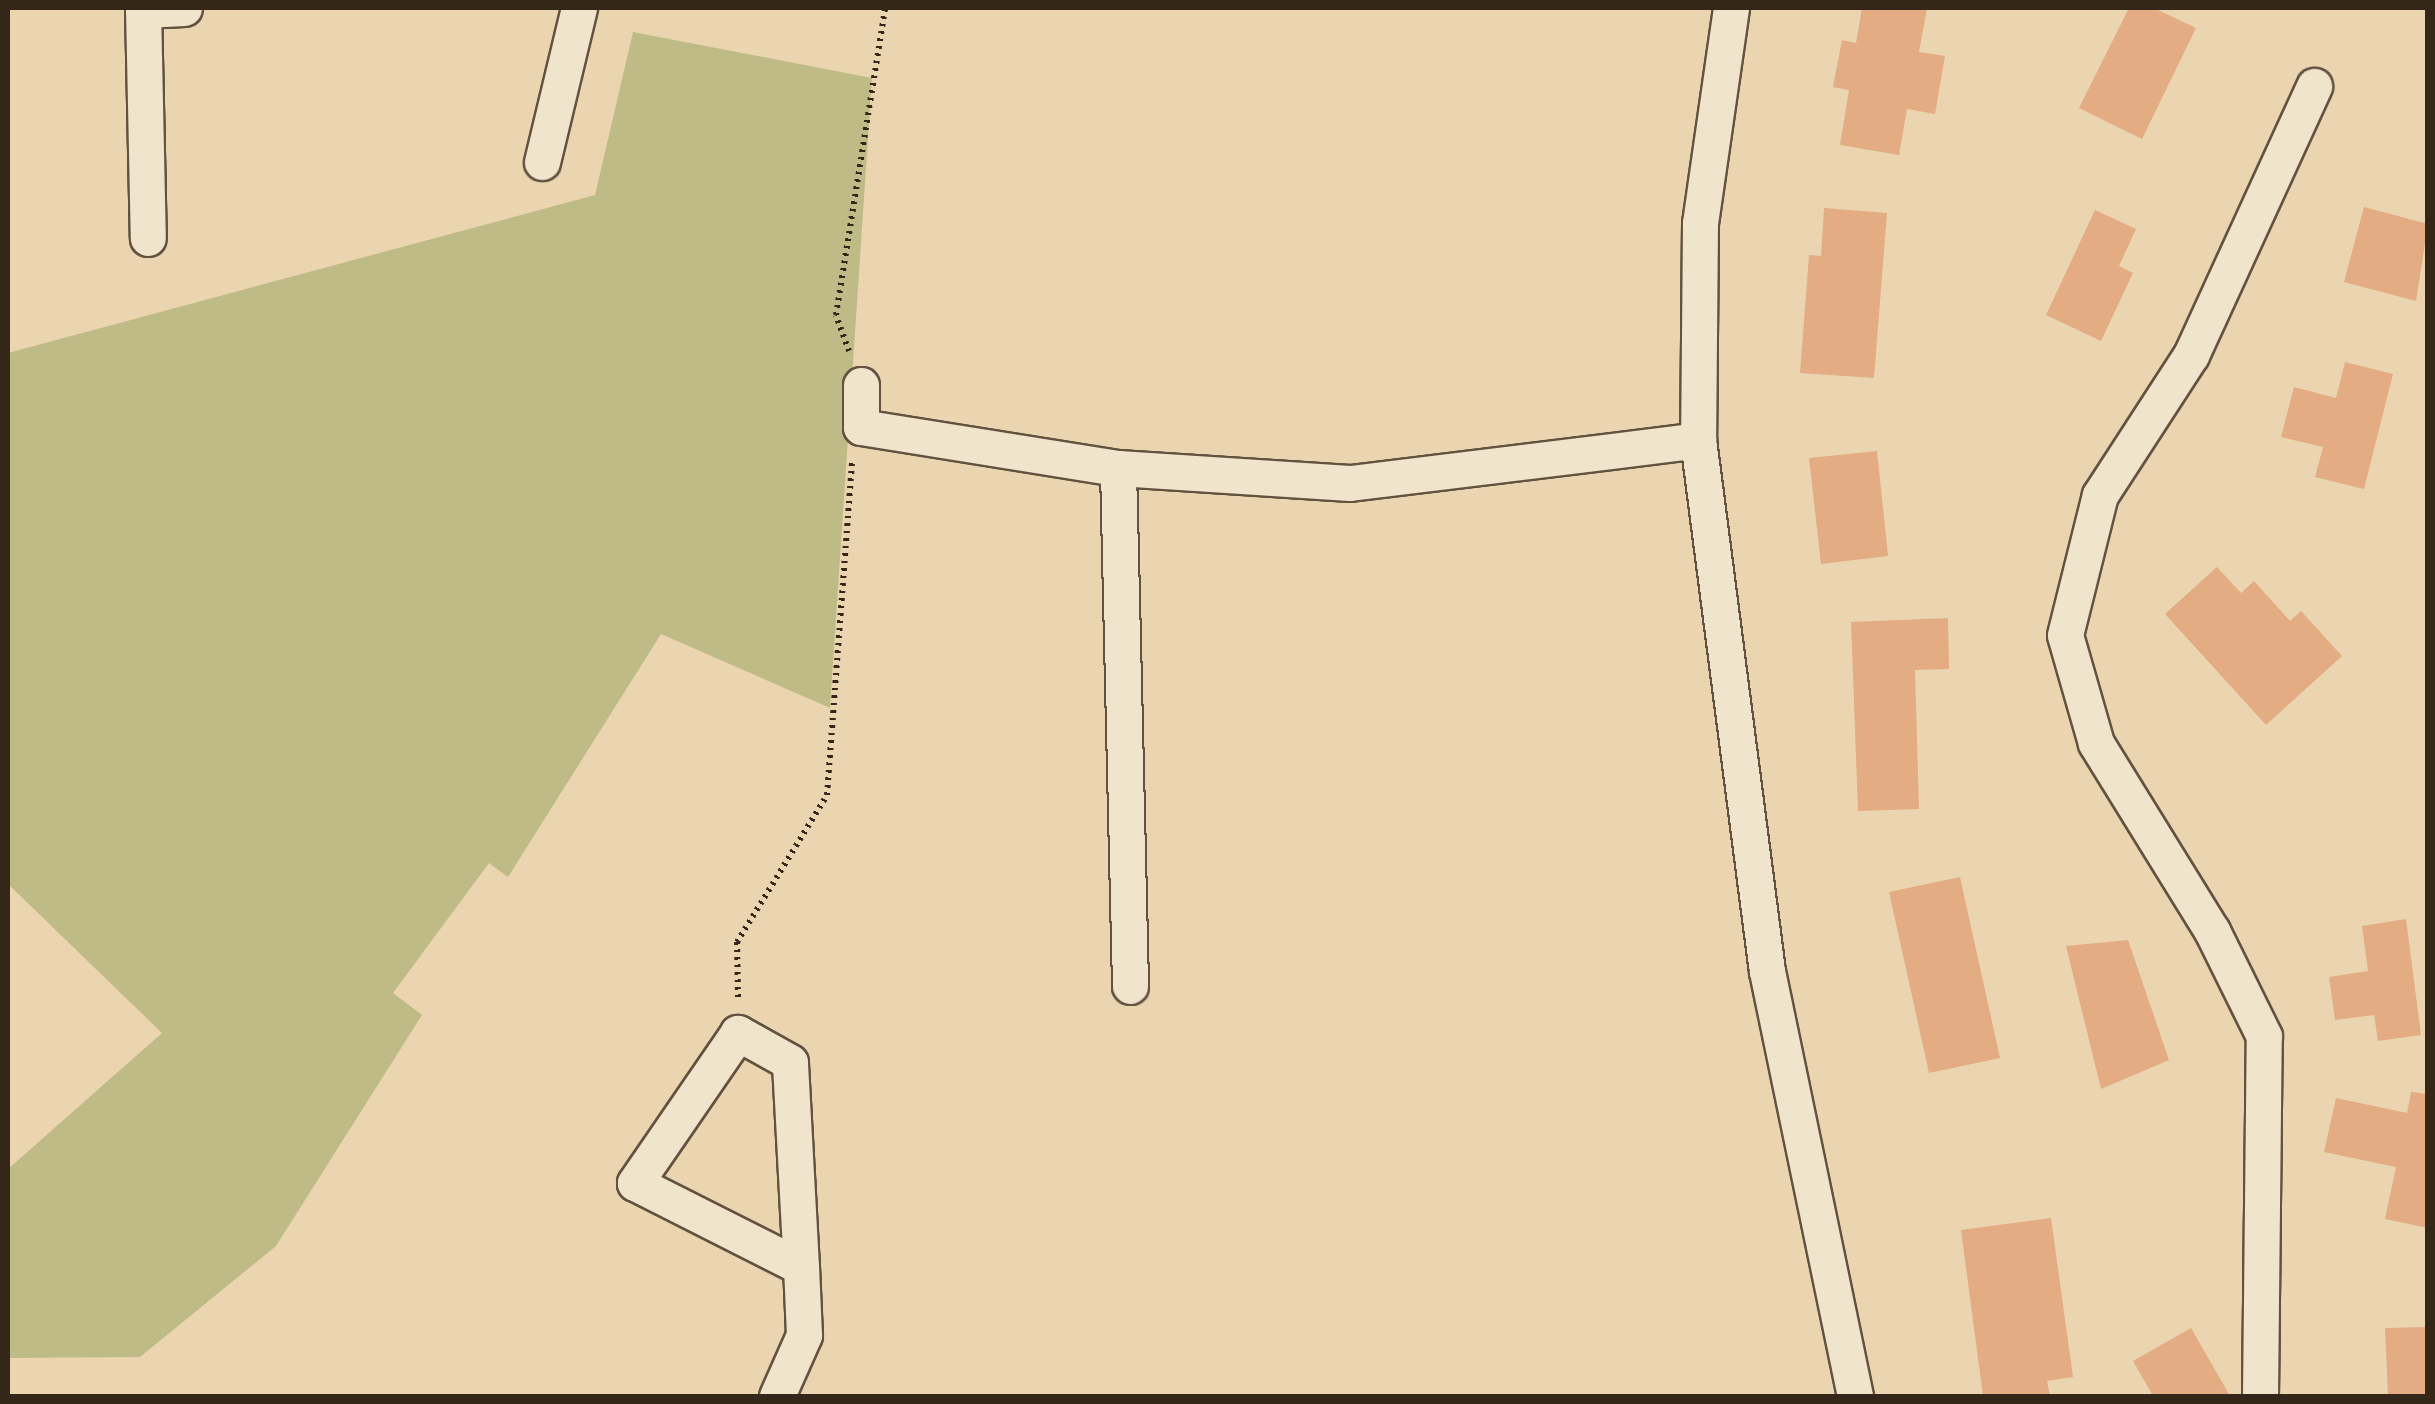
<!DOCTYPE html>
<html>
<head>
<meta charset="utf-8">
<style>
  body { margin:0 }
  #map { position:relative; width:2435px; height:1404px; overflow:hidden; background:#ead5b0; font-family:Alegreya,serif }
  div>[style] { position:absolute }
  .green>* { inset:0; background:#bfbb86 }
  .building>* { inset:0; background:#e3ac83 }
  .path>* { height:6px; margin-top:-3px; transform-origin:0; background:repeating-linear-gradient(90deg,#342619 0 2.5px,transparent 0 7.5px) }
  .roads { filter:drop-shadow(2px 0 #62523f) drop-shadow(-2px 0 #62523f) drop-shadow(0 2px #62523f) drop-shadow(0 -2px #62523f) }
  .minor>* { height:35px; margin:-17.5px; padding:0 17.5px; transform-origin:17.5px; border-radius:17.5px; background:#f1e4cc }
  span { translate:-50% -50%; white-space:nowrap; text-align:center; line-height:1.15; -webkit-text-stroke:8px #f1e4cc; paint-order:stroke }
  .frame { position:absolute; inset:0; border:10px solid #342619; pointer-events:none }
</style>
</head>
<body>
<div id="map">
  <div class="green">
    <i style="clip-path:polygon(633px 32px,872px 78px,830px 708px,661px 634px,508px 877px,489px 863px,393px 993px,422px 1015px,276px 1246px,140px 1357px,8px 1358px,8px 1169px,162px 1033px,8px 884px,8px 353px,595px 195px)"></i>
  </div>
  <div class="building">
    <i style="clip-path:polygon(1862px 8px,1927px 8px,1919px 52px,1945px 56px,1935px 114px,1907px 109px,1899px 155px,1840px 145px,1849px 90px,1833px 87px,1842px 40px,1856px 43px)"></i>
    <i style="clip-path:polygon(2129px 8px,2154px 8px,2196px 28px,2142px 139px,2079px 108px)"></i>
    <i style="clip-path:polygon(2364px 207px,2428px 224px,2416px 301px,2344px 282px)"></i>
    <i style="clip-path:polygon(1824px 208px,1887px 213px,1874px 378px,1800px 373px,1809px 255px,1821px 256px)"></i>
    <i style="clip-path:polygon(2095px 210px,2136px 229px,2119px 266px,2133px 273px,2101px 341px,2046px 315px)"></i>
    <i style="clip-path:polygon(2345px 362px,2393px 374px,2364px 489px,2315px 477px,2323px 447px,2281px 437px,2294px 387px,2336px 398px)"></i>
    <i style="clip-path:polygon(1877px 451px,1888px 556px,1821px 564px,1809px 458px)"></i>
    <i style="clip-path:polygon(2217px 567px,2241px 593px,2254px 581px,2290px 621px,2301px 611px,2342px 656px,2266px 725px,2165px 614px)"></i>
    <i style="clip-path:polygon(1948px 618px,1949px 669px,1915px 670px,1919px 809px,1858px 811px,1851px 622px)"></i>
    <i style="clip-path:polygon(1960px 877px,2000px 1058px,1929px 1073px,1889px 892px)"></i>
    <i style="clip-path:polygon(2406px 919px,2421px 1035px,2378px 1041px,2374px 1015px,2335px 1020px,2329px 977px,2368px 971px,2362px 926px)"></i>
    <i style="clip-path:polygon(2128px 940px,2169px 1060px,2101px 1089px,2066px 946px)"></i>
    <i style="clip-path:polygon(2411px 1092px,2428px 1094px,2428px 1228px,2385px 1219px,2396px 1167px,2324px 1152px,2336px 1098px,2407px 1113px)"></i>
    <i style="clip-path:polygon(2051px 1218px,2073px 1377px,2047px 1381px,2050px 1396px,1983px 1396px,1961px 1230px)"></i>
    <i style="clip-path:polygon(2428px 1327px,2428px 1396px,2388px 1396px,2385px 1328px)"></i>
    <i style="clip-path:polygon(2191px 1328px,2230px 1396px,2153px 1396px,2133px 1361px)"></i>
  </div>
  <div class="path">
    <i style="left:849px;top:351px;width:38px;rotate:-110deg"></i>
    <i style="left:836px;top:315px;width:311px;rotate:-80.9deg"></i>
    <i style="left:738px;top:997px;width:55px;rotate:-91deg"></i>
    <i style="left:737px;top:942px;width:172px;rotate:-58.5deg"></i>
    <i style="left:827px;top:795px;width:335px;rotate:-85.7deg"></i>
  </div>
  <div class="roads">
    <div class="minor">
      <i style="left:143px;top:8px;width:230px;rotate:88.8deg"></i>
      <i style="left:1731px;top:8px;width:217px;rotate:98.2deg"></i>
      <i style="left:1700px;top:223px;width:217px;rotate:90.5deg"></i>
      <i style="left:1698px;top:440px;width:535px;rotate:82.6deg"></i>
      <i style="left:1767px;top:971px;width:434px;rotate:78.3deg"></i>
      <i style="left:143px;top:10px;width:41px;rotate:-2.8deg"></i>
      <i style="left:542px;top:162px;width:158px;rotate:-76.5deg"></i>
      <i style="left:861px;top:385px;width:42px;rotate:90deg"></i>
      <i style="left:861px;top:427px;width:260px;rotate:9.1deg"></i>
      <i style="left:1118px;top:468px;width:232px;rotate:3.7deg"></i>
      <i style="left:1350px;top:483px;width:351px;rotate:-7deg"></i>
      <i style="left:1118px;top:468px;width:518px;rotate:88.67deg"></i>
      <i style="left:777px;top:1396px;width:67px;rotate:-66.1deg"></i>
      <i style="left:804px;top:1335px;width:68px;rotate:-92.5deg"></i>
      <i style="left:801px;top:1267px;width:205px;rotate:-93.1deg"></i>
      <i style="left:790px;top:1062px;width:60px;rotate:-150.9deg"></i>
      <i style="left:738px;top:1033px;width:182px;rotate:124.5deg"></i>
      <i style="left:635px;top:1183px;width:186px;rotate:26.8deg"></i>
      <i style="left:2260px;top:1396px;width:360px;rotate:-89.4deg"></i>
      <i style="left:2264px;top:1036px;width:117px;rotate:-116.3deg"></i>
      <i style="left:2212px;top:931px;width:221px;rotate:-121.7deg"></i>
      <i style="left:2096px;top:743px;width:112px;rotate:-106deg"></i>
      <i style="left:2065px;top:635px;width:144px;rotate:-76deg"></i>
      <i style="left:2100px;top:495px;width:167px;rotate:-57deg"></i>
      <i style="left:2191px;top:355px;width:296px;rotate:-65.4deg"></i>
    </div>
  </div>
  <div class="frame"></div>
</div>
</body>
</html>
